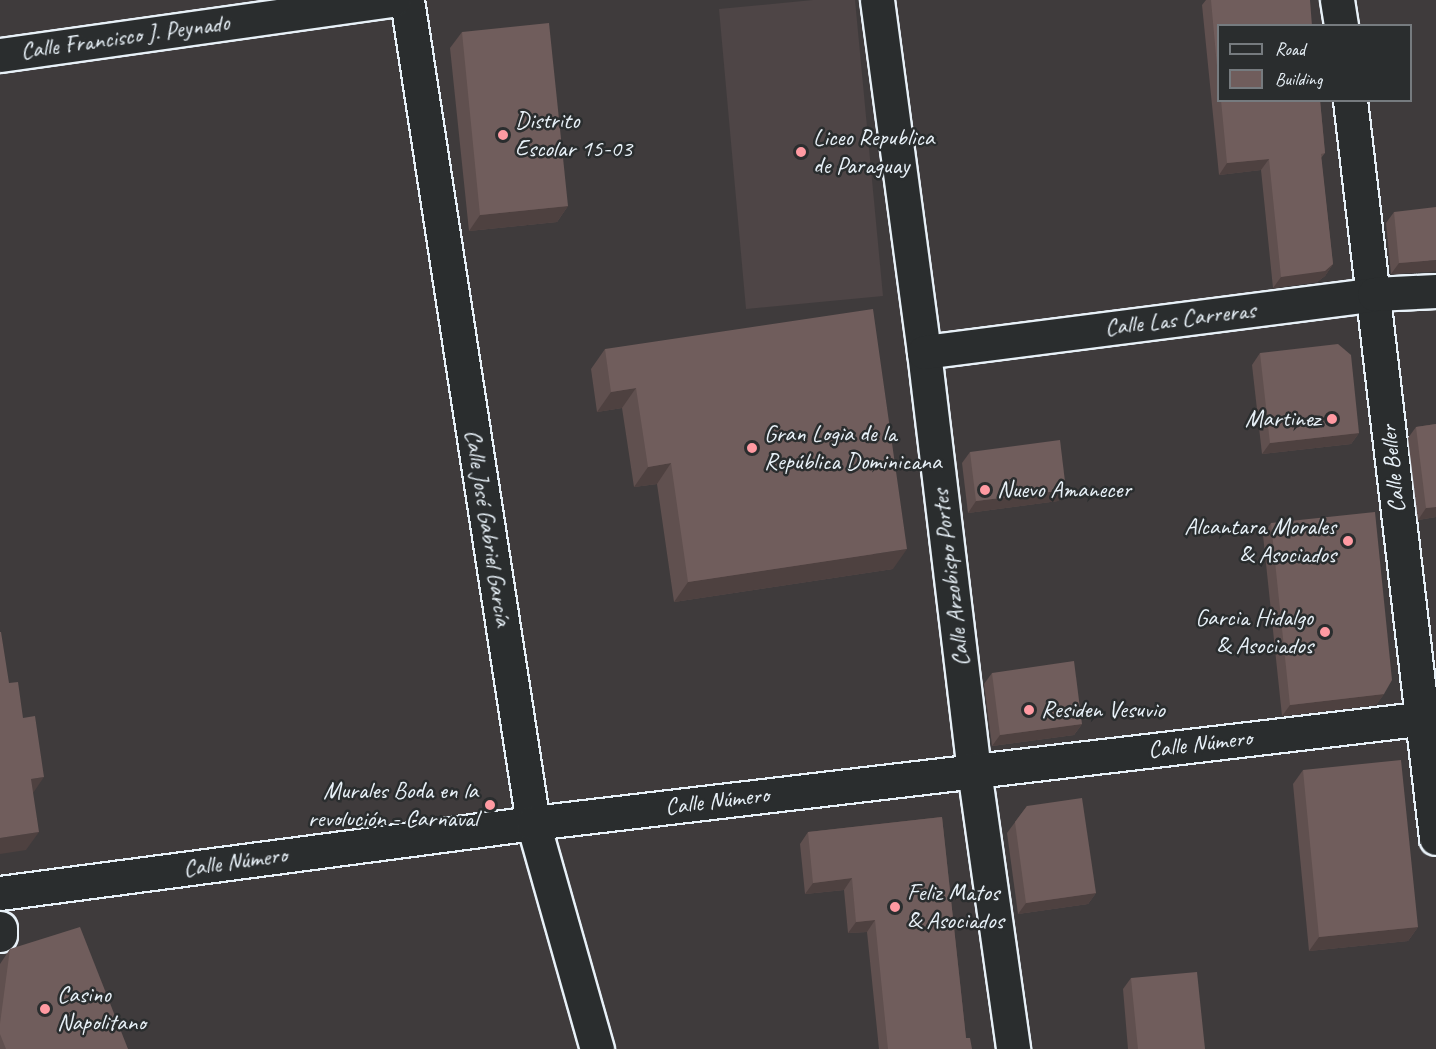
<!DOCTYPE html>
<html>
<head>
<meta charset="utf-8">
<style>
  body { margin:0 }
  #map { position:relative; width:1436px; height:1049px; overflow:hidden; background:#3f3b3c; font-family:Caveat,sans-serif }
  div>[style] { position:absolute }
  .built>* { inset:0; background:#4e4546 }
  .roads { filter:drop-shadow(2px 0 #e8f1f8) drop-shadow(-2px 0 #e8f1f8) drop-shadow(0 2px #e8f1f8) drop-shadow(0 -2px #e8f1f8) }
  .minor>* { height:33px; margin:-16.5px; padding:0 16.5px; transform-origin:16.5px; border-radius:16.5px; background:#2a2d2e }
  .wall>* { inset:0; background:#60504f }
  .shaded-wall>* { inset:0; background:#4e4140 }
  .building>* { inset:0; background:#705d5c }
  .dots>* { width:16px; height:16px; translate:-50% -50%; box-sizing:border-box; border:3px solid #2a2d2e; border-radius:50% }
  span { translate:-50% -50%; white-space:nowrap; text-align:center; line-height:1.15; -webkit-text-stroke:5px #2a2d2e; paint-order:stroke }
  .street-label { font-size:24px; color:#e8f1f8 }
  .poi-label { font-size:24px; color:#e8f1f8 }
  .left { translate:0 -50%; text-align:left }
  .right { translate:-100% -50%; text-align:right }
  .legend { position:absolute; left:1217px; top:24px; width:195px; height:78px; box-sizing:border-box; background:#2a2d2e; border:2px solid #767b7f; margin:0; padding:8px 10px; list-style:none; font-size:18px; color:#e8f1f8 }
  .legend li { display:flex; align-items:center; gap:12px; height:30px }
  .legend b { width:30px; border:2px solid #767b7f }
</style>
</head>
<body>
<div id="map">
  <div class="built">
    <i style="clip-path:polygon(813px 0,855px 0,883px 296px,746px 309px,719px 9px)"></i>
  </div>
  <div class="roads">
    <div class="minor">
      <i style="left:407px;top:0;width:833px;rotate:81.3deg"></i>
      <i style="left:533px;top:823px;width:235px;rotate:74.2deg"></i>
      <i style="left:877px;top:0;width:355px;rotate:82.4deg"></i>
      <i style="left:924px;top:352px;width:421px;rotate:83.2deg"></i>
      <i style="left:974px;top:770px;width:282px;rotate:82deg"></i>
      <i style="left:1337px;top:0;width:26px;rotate:81deg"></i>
      <i style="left:0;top:55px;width:397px;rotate:-8deg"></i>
      <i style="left:1350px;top:100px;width:743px;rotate:83.35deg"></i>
      <i style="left:924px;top:352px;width:454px;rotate:-7.3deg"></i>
      <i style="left:1374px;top:294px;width:62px;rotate:-2.8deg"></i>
      <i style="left:0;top:893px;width:538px;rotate:-7.48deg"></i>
      <i style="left:533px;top:823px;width:909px;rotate:-6.7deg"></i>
      <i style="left:0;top:928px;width:7px;rotate:90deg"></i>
    </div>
  </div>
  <div class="wall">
    <i style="clip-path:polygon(1206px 0,1310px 0,1218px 26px,1218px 100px,1320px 100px,1325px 153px,1321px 158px,1333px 264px,1325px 276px,1317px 282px,1273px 288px,1261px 170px,1219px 175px,1202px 5px)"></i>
    <i style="clip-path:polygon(462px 32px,568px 206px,557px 222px,469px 231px,450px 48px)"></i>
    <i style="clip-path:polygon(1394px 212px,1436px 271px,1391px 274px,1386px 223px)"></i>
    <i style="clip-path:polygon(605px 349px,893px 569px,674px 602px,657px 484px,634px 487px,622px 408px,597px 412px,591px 369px)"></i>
    <i style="clip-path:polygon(1260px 353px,1359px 433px,1351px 444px,1262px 454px,1252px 365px)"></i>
    <i style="clip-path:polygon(1436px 424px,1436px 517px,1418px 520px,1408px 438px,1416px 427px)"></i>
    <i style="clip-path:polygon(970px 452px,1066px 490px,1058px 501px,968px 513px,962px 463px)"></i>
    <i style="clip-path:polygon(1271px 523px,1384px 694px,1376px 705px,1282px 716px,1263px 535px)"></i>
    <i style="clip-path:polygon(992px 673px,1082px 724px,1074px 735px,992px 746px,984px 684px)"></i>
    <i style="clip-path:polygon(1303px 770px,1418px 927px,1408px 941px,1309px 951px,1293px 784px)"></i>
    <i style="clip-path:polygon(1027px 806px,1096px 893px,1088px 904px,1018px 914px,1007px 833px)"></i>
    <i style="clip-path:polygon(942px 817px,966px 1038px,972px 1049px,879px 1049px,867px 932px,848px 933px,844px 890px,805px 894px,800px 844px,808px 832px)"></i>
    <i style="clip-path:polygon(10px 949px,128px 1049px,0 1049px,0 964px)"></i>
    <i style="clip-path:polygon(1131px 978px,1205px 1049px,1128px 1049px,1123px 989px)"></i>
  </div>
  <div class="shaded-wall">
    <i style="clip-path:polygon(1269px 159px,1261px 170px,1219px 175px,1227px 163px)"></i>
    <i style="clip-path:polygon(568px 206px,557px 222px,469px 231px,480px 215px)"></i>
    <i style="clip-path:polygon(1436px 260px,1436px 271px,1391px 274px,1399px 263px)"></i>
    <i style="clip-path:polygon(1333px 264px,1325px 276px,1317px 282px,1273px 288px,1281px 277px)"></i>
    <i style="clip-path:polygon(636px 388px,622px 408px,597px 412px,611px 392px)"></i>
    <i style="clip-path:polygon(1359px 433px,1351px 444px,1262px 454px,1270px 443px)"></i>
    <i style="clip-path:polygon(671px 463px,657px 484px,634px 487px,648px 467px)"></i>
    <i style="clip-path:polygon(1066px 490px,1058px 501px,968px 513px,976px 501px)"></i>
    <i style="clip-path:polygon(1436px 507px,1436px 517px,1418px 520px,1426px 508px)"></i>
    <i style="clip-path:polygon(907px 549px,893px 569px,674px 602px,688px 582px)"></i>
    <i style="clip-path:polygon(1384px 694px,1376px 705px,1282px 716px,1290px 705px)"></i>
    <i style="clip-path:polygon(1082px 724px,1074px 735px,992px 746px,1000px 735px)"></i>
    <i style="clip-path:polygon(44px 777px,31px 796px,31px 779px)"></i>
    <i style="clip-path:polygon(39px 832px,26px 850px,0 854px,0 838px)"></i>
    <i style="clip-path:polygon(852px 878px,844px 890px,805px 894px,813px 883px)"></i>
    <i style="clip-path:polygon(1096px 893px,1088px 904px,1018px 914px,1026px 903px)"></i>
    <i style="clip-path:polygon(875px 920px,867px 932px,848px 933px,856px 922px)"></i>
    <i style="clip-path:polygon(1418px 927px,1408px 941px,1309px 951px,1319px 937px)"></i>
  </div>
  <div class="building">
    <i style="clip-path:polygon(1211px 0,1310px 0,1312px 26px,1218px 26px,1218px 77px)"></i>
    <i style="clip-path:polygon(549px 23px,568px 206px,480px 215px,462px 32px)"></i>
    <i style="clip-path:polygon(1221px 100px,1320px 100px,1325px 153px,1321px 154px,1333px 264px,1325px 271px,1281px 277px,1269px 159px,1227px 163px)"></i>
    <i style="clip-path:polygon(1436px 207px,1436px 260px,1399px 263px,1394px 212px)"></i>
    <i style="clip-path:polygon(873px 309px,907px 549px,688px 582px,671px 463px,648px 467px,636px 388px,611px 392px,605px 349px)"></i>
    <i style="clip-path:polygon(1338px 344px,1351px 355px,1359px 433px,1270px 443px,1260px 353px)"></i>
    <i style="clip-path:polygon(1436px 424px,1436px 507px,1426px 508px,1416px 427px)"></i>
    <i style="clip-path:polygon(1060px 440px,1066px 490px,976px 501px,970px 452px)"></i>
    <i style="clip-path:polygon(1375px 512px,1392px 680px,1384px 694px,1290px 705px,1271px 523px)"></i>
    <i style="clip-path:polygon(0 632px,1px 632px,9px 683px,18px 682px,23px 718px,35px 716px,44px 777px,31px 779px,39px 832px,0 838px)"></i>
    <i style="clip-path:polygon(1074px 661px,1082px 724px,1000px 735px,992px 673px)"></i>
    <i style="clip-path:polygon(1401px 760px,1418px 927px,1319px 937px,1303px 770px)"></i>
    <i style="clip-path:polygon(1082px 798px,1096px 893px,1026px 903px,1015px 822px,1027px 806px)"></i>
    <i style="clip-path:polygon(942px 817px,966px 1038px,970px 1038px,972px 1049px,888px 1049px,875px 920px,856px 922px,852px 878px,813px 883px,808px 832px)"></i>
    <i style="clip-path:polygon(80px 927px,128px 1049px,6px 1049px,0 1034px,0 1024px,10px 949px)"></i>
    <i style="clip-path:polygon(1197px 972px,1205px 1049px,1138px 1049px,1131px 978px)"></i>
  </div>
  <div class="dots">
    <i style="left:503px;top:135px;background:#ff9aa2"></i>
    <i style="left:801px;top:152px;background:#ff9aa2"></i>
    <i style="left:1332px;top:419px;background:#ff9aa2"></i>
    <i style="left:752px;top:448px;background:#ff9aa2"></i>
    <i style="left:985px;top:490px;background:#ff9aa2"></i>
    <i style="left:1348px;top:541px;background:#ff9aa2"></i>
    <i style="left:1325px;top:632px;background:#ff9aa2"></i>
    <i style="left:1029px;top:710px;background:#ff9aa2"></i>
    <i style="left:490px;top:805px;background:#ff9aa2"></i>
    <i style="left:895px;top:907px;background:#ff9aa2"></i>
    <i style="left:45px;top:1009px;background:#ff9aa2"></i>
  </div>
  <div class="street-label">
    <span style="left:125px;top:37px;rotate:-8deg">Calle Francisco J. Peynado</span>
    <span style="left:1180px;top:319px;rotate:-7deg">Calle Las Carreras</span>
    <span style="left:1393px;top:469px;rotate:-96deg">Calle Beller</span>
    <span style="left:488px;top:528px;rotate:81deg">Calle José Gabriel García</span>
    <span style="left:951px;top:578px;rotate:-97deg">Calle Arzobispo Portes</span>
    <span style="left:1200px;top:744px;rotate:-7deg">Calle Número</span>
    <span style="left:717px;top:801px;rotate:-7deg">Calle Número</span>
    <span style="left:235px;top:862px;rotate:-8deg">Calle Número</span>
  </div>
  <div class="poi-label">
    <span class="left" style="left:515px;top:135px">Distrito<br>Escolar 15-03</span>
    <span class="left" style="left:813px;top:152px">Liceo Republica<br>de Paraguay</span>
    <span class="right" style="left:1320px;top:419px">Martinez</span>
    <span class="left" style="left:764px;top:448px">Gran Logia de la<br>República Dominicana</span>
    <span class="left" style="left:997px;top:490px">Nuevo Amanecer</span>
    <span class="right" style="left:1336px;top:541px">Alcantara Morales<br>&amp; Asociados</span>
    <span class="right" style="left:1313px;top:632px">Garcia Hidalgo<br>&amp; Asociados</span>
    <span class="left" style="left:1041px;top:710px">Residen Vesuvio</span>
    <span class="right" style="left:478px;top:805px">Murales Boda en la<br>revolución - Carnaval</span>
    <span class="left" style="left:907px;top:907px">Feliz Matos<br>&amp; Asociados</span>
    <span class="left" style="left:57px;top:1009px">Casino<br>Napolitano</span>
  </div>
  <ul class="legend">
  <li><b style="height:8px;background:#2a2d2e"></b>Road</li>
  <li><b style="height:16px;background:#705d5c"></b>Building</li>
  </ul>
</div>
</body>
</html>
